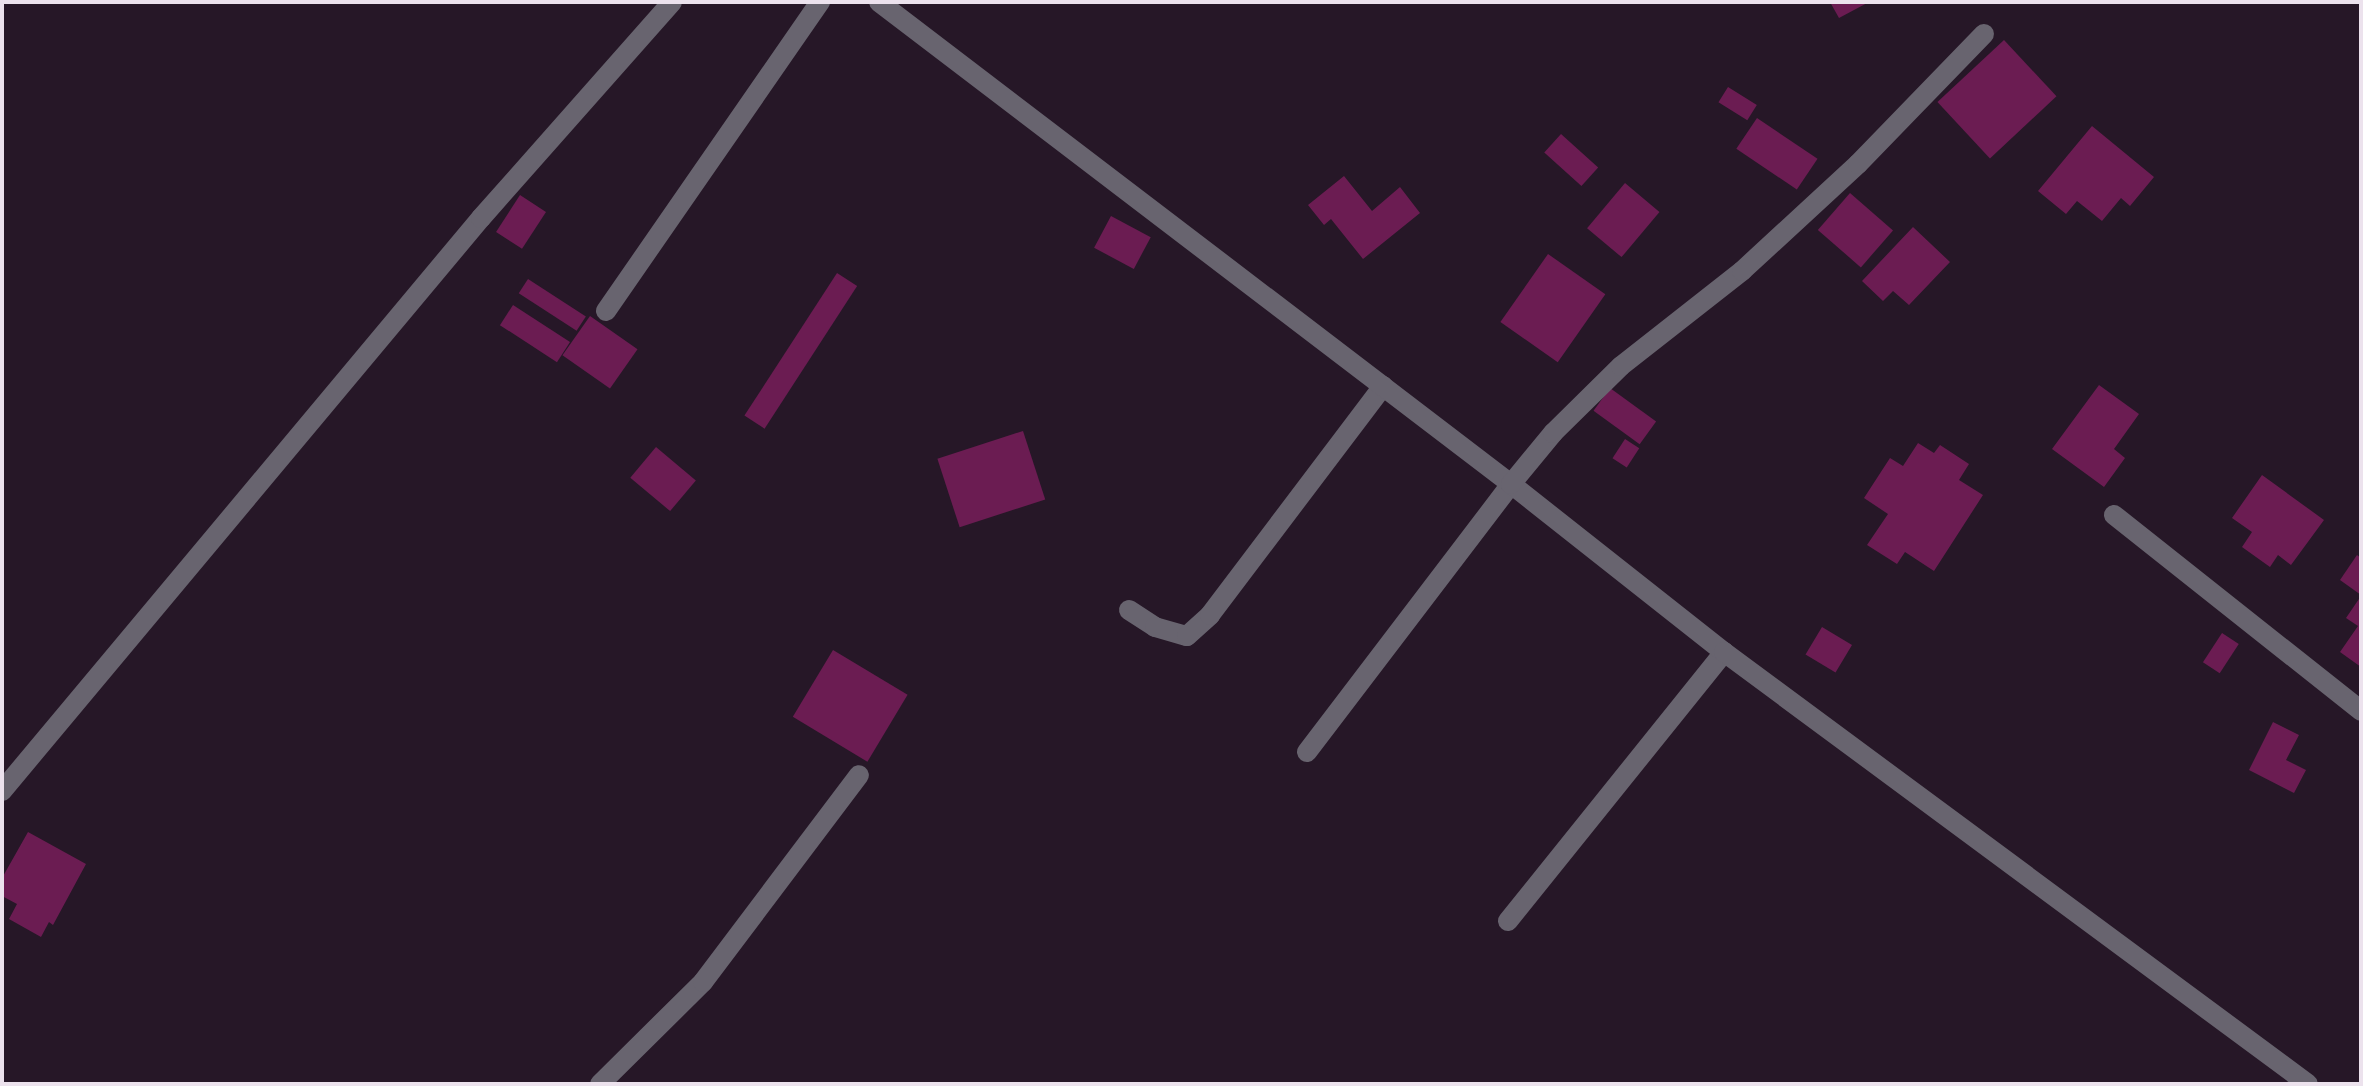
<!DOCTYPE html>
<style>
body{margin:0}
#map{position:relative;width:2363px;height:1086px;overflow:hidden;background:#261727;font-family:"Varela Round",sans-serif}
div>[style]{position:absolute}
.building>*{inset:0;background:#6b1c52;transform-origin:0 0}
.lane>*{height:20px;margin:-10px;padding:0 10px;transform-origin:10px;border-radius:10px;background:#68646f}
.street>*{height:20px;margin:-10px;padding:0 10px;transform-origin:10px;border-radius:10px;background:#68646f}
span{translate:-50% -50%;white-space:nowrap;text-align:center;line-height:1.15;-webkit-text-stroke:6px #261727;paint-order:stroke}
.frame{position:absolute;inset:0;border:4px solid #ece2ed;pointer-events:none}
</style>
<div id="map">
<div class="building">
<i style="clip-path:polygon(1830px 2px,1869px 2px,1839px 18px)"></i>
<i style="left:2004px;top:40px;width:77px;height:91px;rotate:47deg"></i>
<i style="left:1728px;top:87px;width:34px;height:18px;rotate:32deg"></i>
<i style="left:1757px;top:118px;width:73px;height:37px;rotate:34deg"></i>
<i style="clip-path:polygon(2092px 126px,2154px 177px,2130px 206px,2121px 198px,2102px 221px,2077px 201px,2066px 214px,2038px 191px)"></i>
<i style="left:1561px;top:134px;width:50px;height:25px;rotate:42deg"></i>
<i style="clip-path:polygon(1344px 176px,1372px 211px,1400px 187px,1420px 213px,1363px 259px,1331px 219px,1324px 225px,1308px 205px)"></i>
<i style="left:1625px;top:183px;width:45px;height:59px;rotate:40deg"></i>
<i style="left:1850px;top:193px;width:57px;height:49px;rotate:41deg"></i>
<i style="left:520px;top:195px;width:31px;height:44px;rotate:33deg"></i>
<i style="left:1111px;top:216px;width:45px;height:36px;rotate:28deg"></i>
<i style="clip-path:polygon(1913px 227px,1950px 262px,1909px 305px,1893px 291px,1883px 301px,1862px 281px)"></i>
<i style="left:1548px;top:254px;width:70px;height:83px;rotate:35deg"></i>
<i style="left:837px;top:273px;width:24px;height:170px;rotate:33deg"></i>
<i style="left:528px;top:279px;width:69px;height:17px;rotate:33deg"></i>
<i style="left:513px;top:305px;width:68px;height:24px;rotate:33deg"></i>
<i style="left:590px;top:316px;width:58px;height:48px;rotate:35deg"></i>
<i style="clip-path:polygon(2099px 385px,2139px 414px,2114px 449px,2125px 458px,2104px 487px,2052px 449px)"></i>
<i style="left:1610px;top:388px;width:57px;height:28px;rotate:36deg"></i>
<i style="left:1023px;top:431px;width:72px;height:90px;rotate:72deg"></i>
<i style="left:1625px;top:439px;width:17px;height:23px;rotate:33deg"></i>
<i style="clip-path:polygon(1918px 443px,1934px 453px,1940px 445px,1969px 464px,1959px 480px,1983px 495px,1934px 571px,1905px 552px,1897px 564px,1867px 545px,1888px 514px,1864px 498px,1890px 458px,1903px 466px)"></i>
<i style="left:656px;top:447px;width:52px;height:40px;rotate:40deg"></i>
<i style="clip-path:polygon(2262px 475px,2324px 520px,2291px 565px,2278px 555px,2270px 567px,2242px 547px,2252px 532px,2232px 518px)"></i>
<i style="clip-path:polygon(2357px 555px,2361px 558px,2361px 595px,2340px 580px)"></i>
<i style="clip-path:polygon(2361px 596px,2361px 667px,2340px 652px,2358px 626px,2346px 618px)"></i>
<i style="left:1822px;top:627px;width:35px;height:32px;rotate:31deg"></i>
<i style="left:2222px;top:633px;width:20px;height:35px;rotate:33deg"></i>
<i style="left:833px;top:650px;width:87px;height:78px;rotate:31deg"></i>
<i style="clip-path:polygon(2273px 722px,2299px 735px,2286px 760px,2306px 770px,2294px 793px,2249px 770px)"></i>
<i style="clip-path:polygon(28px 832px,86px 864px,53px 925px,49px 922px,41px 937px,9px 919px,17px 904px,2px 896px,2px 878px)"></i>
</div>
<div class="lane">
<i style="left:606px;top:311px;width:376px;rotate:-55.3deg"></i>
<i style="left:1129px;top:610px;width:31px;rotate:33deg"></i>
<i style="left:1155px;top:627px;width:33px;rotate:16deg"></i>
<i style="left:1187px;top:636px;width:31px;rotate:-42deg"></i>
<i style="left:1210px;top:615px;width:287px;rotate:-52.9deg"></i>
<i style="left:1307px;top:752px;width:337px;rotate:-52.7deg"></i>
<i style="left:1508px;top:921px;width:345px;rotate:-51.2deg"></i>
</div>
<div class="street">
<i style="left:879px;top:2px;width:795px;rotate:37.33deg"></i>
<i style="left:1511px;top:484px;width:271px;rotate:38.3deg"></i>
<i style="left:1724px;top:652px;width:726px;rotate:36.49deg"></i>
<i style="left:1511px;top:484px;width:66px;rotate:-50.5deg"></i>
<i style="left:1553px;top:433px;width:95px;rotate:-44.6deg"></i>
<i style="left:1621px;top:366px;width:154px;rotate:-38.1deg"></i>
<i style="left:1742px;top:271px;width:158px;rotate:-42.7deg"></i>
<i style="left:1858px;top:164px;width:181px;rotate:-45.9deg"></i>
<i style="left:2114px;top:515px;width:315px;rotate:38.4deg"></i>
<i style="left:2px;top:791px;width:747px;rotate:-50.11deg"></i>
<i style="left:481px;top:218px;width:288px;rotate:-48.5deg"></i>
<i style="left:600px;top:1084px;width:145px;rotate:-44.7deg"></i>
<i style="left:703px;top:982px;width:259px;rotate:-53deg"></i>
</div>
<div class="frame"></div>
</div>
